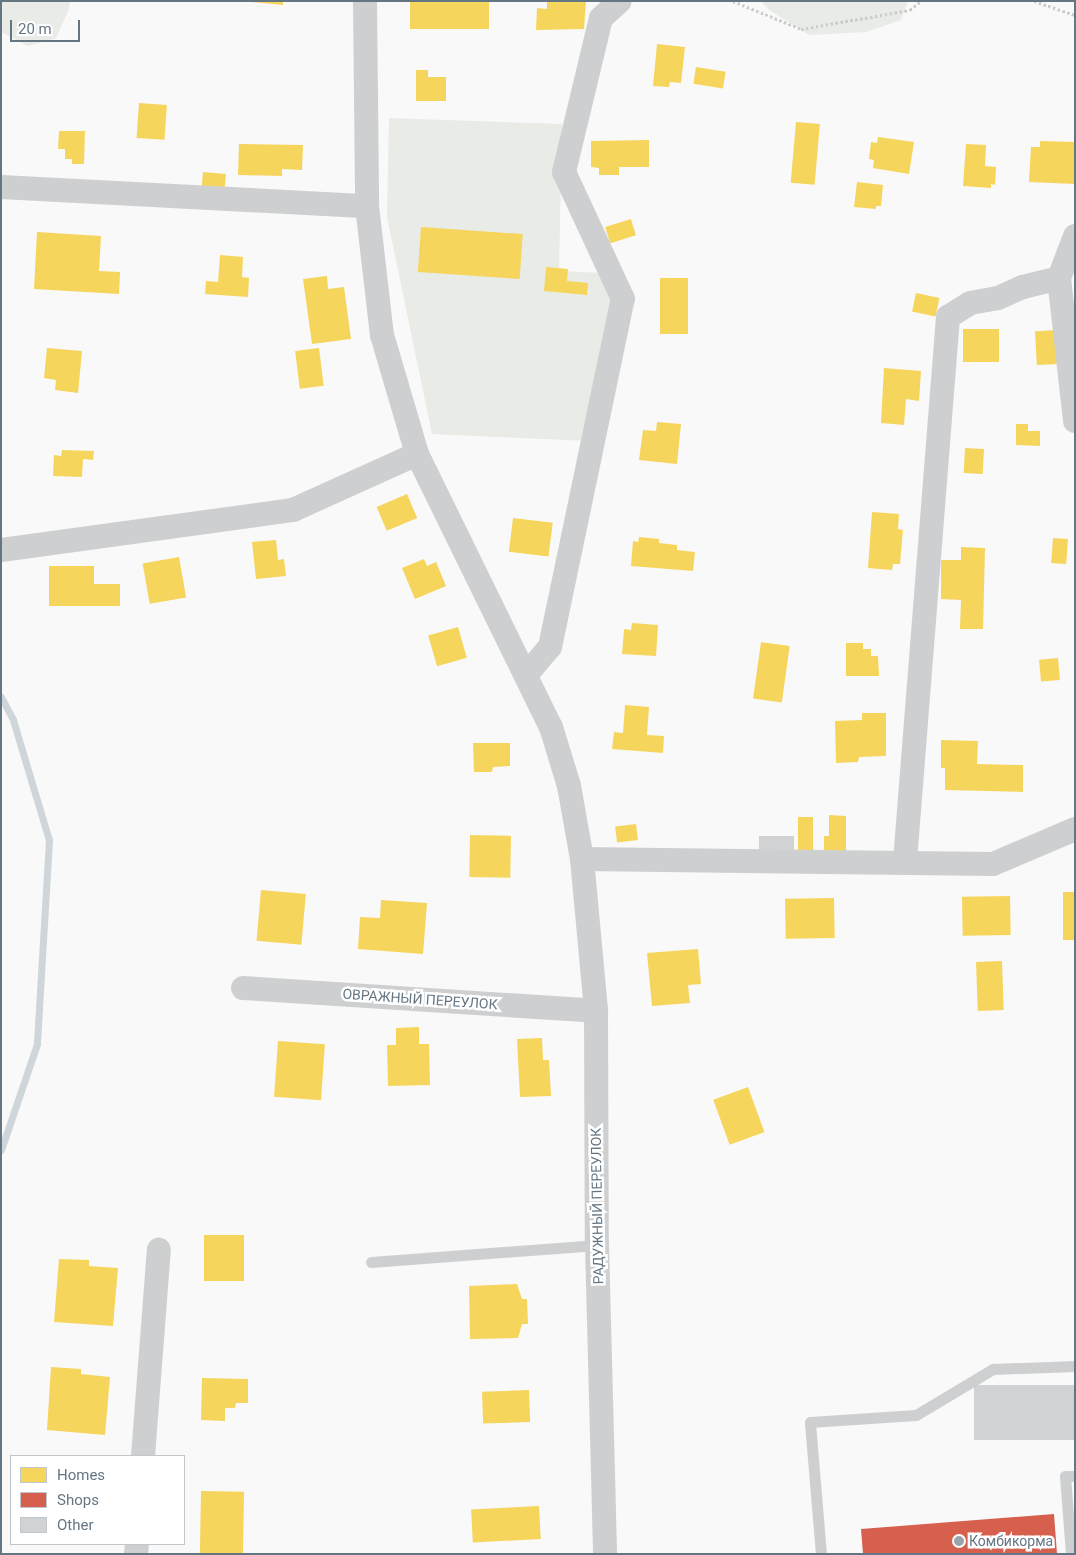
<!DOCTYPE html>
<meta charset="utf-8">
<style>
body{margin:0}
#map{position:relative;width:1076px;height:1555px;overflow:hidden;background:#f9f9f9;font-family:Roboto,sans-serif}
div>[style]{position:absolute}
.green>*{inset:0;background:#e8ebe6}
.homes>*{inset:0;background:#f6d55c;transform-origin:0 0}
.shops>*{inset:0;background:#d6604d}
.stream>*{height:7px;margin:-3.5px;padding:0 3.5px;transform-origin:3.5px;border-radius:3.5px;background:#ced6d9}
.building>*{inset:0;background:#d0d2d3;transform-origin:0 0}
.path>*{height:3px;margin-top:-1.5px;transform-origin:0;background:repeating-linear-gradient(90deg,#cbcccd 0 2.5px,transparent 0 5px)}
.service>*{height:11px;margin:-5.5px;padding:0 5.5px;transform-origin:5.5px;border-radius:5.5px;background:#cecfd0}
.minor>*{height:24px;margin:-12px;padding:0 12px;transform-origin:12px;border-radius:12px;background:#cecfd0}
.dots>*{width:14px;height:14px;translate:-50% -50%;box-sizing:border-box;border:2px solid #fff;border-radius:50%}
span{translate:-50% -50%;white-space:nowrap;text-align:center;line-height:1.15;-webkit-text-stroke:5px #fff;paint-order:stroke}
.street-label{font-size:14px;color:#657683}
.poi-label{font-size:14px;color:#657683}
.left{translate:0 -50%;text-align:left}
.frame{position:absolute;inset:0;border:2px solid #657683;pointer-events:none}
.legend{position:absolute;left:10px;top:1455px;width:175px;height:90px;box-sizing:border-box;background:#fff;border:1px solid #c1c8cd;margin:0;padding:6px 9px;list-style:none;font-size:15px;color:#657683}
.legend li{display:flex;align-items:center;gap:10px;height:25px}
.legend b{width:25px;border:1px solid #c1c8cd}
.scale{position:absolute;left:10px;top:20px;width:70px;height:22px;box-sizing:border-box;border:2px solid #657683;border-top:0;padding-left:6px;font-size:15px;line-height:18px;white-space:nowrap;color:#657683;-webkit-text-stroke:4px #fff;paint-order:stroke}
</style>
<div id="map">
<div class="green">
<i style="clip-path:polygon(1px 1px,70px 1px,69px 9px,56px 38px,28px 46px,1px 32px)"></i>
<i style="clip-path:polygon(761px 1px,908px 1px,901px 20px,866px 32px,809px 35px,769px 10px)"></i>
<i style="clip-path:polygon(389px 118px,562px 124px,559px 271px,602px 273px,620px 317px,589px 441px,432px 434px,387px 217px)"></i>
</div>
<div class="homes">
<i style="clip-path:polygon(241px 1px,283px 1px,283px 5px)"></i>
<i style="left:410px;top:1px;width:79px;height:28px"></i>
<i style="clip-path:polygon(547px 1px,586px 1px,584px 29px,536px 30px,537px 8px,547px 9px)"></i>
<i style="clip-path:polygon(657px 44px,685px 47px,681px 83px,670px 82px,669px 87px,653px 86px)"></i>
<i style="left:696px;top:67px;width:30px;height:17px;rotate:9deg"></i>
<i style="clip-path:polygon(416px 70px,428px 70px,428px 77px,446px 77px,446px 101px,416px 101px)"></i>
<i style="left:139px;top:103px;width:28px;height:35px;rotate:4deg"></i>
<i style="left:796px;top:122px;width:24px;height:61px;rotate:5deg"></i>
<i style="clip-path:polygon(59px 131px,85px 131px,84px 164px,72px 164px,72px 159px,65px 159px,65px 149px,58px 149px)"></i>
<i style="clip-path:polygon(878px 137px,914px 142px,909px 174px,873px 168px,874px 160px,869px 159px,871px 142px,877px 143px)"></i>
<i style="clip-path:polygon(649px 140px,649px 167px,619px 167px,619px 175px,599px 175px,599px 168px,591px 167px,591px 141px)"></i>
<i style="clip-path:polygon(1040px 141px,1075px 142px,1075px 184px,1029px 182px,1031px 147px,1040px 147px)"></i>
<i style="clip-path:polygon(239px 144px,303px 145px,302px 170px,282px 169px,282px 176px,238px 175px)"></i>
<i style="clip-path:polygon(966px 144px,986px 145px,985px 166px,996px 167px,995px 185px,991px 184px,991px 188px,963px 186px)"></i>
<i style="left:203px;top:172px;width:23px;height:16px;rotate:5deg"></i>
<i style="clip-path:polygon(857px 182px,883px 185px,881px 206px,876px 206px,876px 209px,854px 207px)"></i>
<i style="left:631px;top:219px;width:17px;height:27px;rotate:73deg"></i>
<i style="left:421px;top:227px;width:102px;height:45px;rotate:4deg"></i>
<i style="clip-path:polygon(37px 232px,101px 236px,99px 271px,120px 272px,119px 294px,34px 289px)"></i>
<i style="clip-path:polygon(220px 255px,243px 257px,242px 277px,249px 278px,248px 297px,205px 294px,206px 281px,218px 282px)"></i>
<i style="clip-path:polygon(546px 267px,568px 269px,567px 281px,588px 283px,587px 295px,544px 291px)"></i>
<i style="clip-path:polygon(327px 276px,328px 289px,344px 287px,351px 339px,312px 344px,303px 279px)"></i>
<i style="left:660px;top:278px;width:28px;height:56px"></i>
<i style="left:916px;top:293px;width:24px;height:19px;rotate:12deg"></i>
<i style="left:963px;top:329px;width:36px;height:33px"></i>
<i style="left:1057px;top:330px;width:34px;height:22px;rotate:87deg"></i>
<i style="clip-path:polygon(47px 348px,82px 351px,78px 393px,55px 390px,56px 380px,44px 378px)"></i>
<i style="left:319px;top:348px;width:38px;height:24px;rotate:83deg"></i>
<i style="clip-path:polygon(884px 368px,921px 371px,919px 401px,906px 399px,904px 425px,881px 423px)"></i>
<i style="clip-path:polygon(657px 422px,681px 424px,677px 464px,639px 460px,643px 430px,656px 431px)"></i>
<i style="clip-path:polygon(1016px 424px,1028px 424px,1028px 431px,1040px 431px,1040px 446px,1016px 445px)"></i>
<i style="left:965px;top:448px;width:19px;height:25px;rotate:3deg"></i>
<i style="clip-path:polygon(62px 450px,94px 451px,93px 460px,83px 459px,82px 477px,53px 476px,54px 455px,61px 456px)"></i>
<i style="left:407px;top:494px;width:26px;height:33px;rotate:67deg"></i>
<i style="clip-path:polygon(872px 512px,899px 514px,898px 529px,903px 530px,900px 564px,893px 564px,892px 570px,868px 568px)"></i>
<i style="left:513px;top:518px;width:40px;height:34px;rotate:7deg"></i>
<i style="clip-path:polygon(639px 537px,659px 539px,659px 543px,677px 545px,677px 550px,695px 552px,693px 571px,631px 566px,633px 541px,638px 542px)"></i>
<i style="left:1053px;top:538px;width:15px;height:25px;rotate:4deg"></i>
<i style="clip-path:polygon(276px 540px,278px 560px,284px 559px,286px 576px,256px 579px,252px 542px)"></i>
<i style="clip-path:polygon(961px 547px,985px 548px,983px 629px,960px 629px,961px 600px,941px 599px,941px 560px,961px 560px)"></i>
<i style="left:179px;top:557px;width:41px;height:37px;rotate:80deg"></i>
<i style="clip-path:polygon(424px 559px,427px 566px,436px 562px,446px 586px,415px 599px,402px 568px)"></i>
<i style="clip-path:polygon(49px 566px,94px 566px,94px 584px,120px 584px,120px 606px,49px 606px)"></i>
<i style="clip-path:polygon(632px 623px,658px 625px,656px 656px,622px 654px,624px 629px,631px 630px)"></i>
<i style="left:458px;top:627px;width:32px;height:31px;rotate:74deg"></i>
<i style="left:761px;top:642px;width:29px;height:57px;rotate:8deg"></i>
<i style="clip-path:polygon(846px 643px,863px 643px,863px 649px,871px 649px,871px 656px,878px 656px,879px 676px,846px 676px)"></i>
<i style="left:1058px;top:658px;width:22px;height:19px;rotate:85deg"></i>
<i style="clip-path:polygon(625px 705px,649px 707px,647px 735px,664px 736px,663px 753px,612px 749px,614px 732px,623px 733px)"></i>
<i style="clip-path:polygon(862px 713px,886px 713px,886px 756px,859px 757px,858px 762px,836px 763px,835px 721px,862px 720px)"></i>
<i style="clip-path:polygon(941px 740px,978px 741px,977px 764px,1023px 765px,1023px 792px,945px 790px,945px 768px,941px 768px)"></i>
<i style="clip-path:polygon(473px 743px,510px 743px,510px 766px,493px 767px,492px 772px,474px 772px)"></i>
<i style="clip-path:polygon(829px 815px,846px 816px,846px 855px,824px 855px,824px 836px,829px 836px)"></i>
<i style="left:798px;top:817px;width:15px;height:37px"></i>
<i style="left:636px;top:824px;width:16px;height:21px;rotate:83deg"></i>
<i style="left:470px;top:835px;width:41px;height:42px;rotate:1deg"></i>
<i style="left:261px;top:890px;width:45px;height:51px;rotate:5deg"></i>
<i style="left:1063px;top:892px;width:12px;height:48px"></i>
<i style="left:1010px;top:896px;width:39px;height:48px;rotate:89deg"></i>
<i style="left:834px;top:898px;width:40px;height:49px;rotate:89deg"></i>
<i style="clip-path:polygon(381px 900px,427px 903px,423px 954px,358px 949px,360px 917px,380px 918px)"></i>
<i style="clip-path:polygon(698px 949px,701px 984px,688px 985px,690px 1003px,652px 1006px,647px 953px)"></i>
<i style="left:1002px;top:961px;width:49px;height:26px;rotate:88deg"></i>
<i style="clip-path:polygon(419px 1027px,419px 1044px,429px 1044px,430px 1085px,388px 1086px,387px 1045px,396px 1045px,396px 1028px)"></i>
<i style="clip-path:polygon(542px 1038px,543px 1060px,549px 1060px,551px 1096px,520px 1097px,517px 1039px)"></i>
<i style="left:278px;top:1041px;width:47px;height:56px;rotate:4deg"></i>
<i style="left:748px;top:1087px;width:48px;height:37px;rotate:70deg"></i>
<i style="left:244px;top:1235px;width:46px;height:40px;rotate:90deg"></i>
<i style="clip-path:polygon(59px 1259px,89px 1260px,89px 1266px,118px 1268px,113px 1326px,54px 1322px)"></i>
<i style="clip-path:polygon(517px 1284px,522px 1299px,527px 1299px,528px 1324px,522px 1324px,518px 1338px,470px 1339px,469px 1286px)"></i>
<i style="clip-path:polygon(51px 1367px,81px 1369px,81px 1374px,110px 1377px,105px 1435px,47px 1430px)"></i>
<i style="clip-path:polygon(202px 1378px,248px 1379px,248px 1403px,236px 1403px,235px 1408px,225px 1408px,225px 1421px,201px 1420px)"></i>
<i style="left:529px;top:1390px;width:32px;height:47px;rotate:88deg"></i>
<i style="left:201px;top:1491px;width:43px;height:63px;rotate:1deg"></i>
<i style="left:539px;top:1506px;width:33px;height:68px;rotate:87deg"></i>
</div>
<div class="shops">
<i style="clip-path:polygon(1054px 1514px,1057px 1554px,863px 1554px,861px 1529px)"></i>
</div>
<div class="stream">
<i style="left:1px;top:697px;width:26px;rotate:62deg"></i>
<i style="left:13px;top:720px;width:125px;rotate:73.3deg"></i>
<i style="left:49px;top:840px;width:204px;rotate:93.4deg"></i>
<i style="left:37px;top:1044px;width:112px;rotate:108.8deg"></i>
</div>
<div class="building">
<i style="left:759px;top:836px;width:35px;height:16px"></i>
<i style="left:1075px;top:1385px;width:55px;height:101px;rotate:90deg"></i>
</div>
<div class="path">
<i style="left:733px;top:1px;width:74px;rotate:22.4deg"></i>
<i style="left:801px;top:29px;width:111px;rotate:-9.9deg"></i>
<i style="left:910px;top:10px;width:14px;rotate:-39deg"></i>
<i style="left:1034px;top:1px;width:43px;rotate:18.9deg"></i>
</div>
<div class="service">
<i style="left:371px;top:1262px;width:227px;rotate:-4.3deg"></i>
<i style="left:821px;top:1554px;width:132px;rotate:-94.8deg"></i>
<i style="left:810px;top:1422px;width:106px;rotate:-3.8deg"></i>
<i style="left:916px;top:1415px;width:90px;rotate:-30.9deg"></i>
<i style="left:993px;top:1369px;width:82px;rotate:-2.1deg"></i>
<i style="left:1071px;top:1554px;width:78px;rotate:-94.4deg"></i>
<i style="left:1065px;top:1476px;width:10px"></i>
</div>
<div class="minor">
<i style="left:365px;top:1px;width:205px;rotate:89.4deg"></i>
<i style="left:367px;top:206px;width:130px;rotate:83.4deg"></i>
<i style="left:382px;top:335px;width:124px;rotate:73.6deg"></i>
<i style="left:417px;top:454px;width:304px;rotate:63.9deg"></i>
<i style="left:551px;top:727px;width:62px;rotate:73deg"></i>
<i style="left:569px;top:786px;width:74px;rotate:79.9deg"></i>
<i style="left:582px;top:859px;width:153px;rotate:84.7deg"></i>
<i style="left:596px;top:1011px;width:234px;rotate:89.8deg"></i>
<i style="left:597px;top:1245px;width:309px;rotate:88.5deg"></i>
<i style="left:1px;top:187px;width:366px;rotate:3deg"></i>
<i style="left:1075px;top:236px;width:45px;rotate:110.9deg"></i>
<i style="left:1059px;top:278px;width:144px;rotate:83.6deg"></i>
<i style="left:1px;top:550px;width:295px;rotate:-7.8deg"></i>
<i style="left:293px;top:510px;width:136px;rotate:-24.3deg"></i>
<i style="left:527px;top:674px;width:35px;rotate:-50deg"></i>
<i style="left:550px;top:647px;width:356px;rotate:-78.2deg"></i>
<i style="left:623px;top:299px;width:140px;rotate:-114.9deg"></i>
<i style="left:564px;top:172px;width:158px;rotate:-76.5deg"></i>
<i style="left:601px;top:18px;width:25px;rotate:-42deg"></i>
<i style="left:582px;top:859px;width:411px;rotate:0.7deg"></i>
<i style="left:993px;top:864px;width:89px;rotate:-23.1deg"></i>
<i style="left:905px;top:861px;width:546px;rotate:-85.48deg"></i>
<i style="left:948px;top:317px;width:26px;rotate:-32deg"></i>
<i style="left:970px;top:303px;width:28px;rotate:-10deg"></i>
<i style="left:998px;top:298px;width:27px;rotate:-24deg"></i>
<i style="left:1023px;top:287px;width:37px;rotate:-14deg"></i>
<i style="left:243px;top:988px;width:354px;rotate:3.7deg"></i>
<i style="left:143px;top:1456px;width:207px;rotate:-85.6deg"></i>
<i style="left:136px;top:1554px;width:10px;rotate:-84deg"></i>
</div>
<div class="dots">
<i style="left:959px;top:1541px;background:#99a4ac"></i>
</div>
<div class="street-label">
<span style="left:420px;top:999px;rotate:4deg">ОВРАЖНЫЙ ПЕРЕУЛОК</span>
<span style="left:597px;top:1206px;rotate:-91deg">РАДУЖНЫЙ ПЕРЕУЛОК</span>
</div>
<div class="poi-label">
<span class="left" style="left:969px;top:1541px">Комбикорма</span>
</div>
<div class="frame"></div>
<ul class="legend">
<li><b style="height:14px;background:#f6d55c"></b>Homes</li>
<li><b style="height:14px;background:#d6604d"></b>Shops</li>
<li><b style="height:14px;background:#d0d2d3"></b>Other</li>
</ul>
<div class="scale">20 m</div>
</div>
